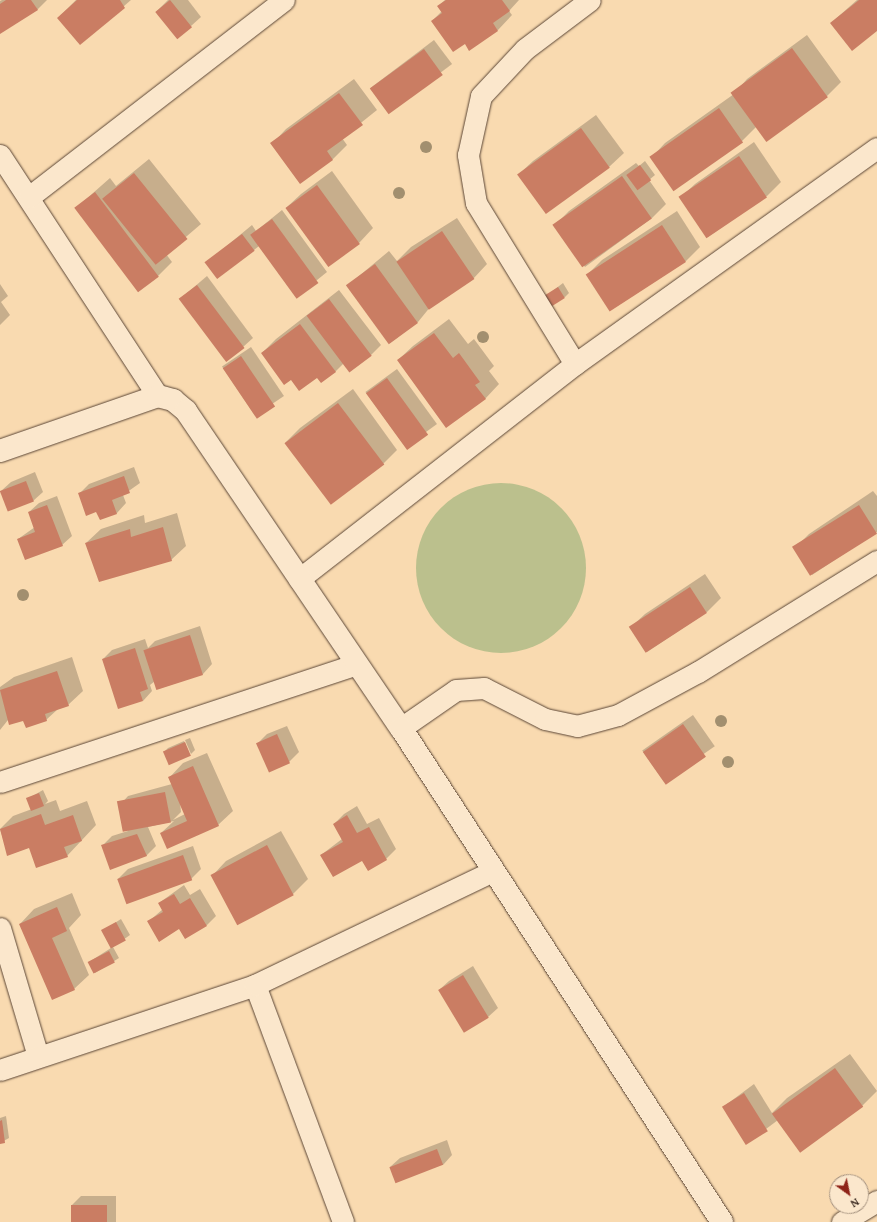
<!DOCTYPE html>
<style>
body{margin:0}
#map{position:relative;width:877px;height:1222px;overflow:hidden;background:#f9dab0;font-family:"Gentium Book Plus",serif}
div>[style]{position:absolute}
.green>*{inset:0;background:#bbc08d}
.round{border-radius:50%}
.shadow>*{inset:0;background:#0003;transform-origin:0 0}
.building>*{inset:0;background:#ca7d63;transform-origin:0 0}
.roads{filter:drop-shadow(0 0 1px #5b4636) drop-shadow(0 0 1px #5b4636)}
.minor>*{height:21px;margin:-10.5px;padding:0 10.5px;transform-origin:10.5px;border-radius:10.5px;background:#fbe7cc}
.tertiary>*{height:22px;margin:-11px;padding:0 11px;transform-origin:11px;border-radius:11px;background:#fbe7cc}
.trees>*{width:12px;height:12px;margin:-6px;border-radius:50%;background:#a28f6f}
span{translate:-50% -50%;white-space:nowrap;text-align:center;line-height:1.15;-webkit-text-stroke:3.5px #fbe7cc;paint-order:stroke}
.north{position:absolute;left:829px;top:1174px;width:40px;height:40px;box-sizing:border-box;background:#fbe7cc;border:1px solid #a69380;border-radius:50%;rotate:147deg;font-size:11px;font-weight:700;line-height:16px;text-align:center;color:#26150d}
.north::after{content:'';display:block;margin:auto;width:14px;height:18px;background:#8f2418;clip-path:polygon(50% 0,100% 100%,50% 72%,0 100%)}
</style>
<div id="map">
<div class="green">
<i class="round" style="left:416px;top:483px;width:170px;height:170px"></i>
</div>
<div class="shadow">
<i style="clip-path:polygon(2px 0,47px 0,37px 10px,0 33px,0 1px)"></i>
<i style="clip-path:polygon(76px 0,131px 0,80px 44px,58px 18px)"></i>
<i style="clip-path:polygon(168px 0,188px 0,201px 17px,191px 26px,157px 11px)"></i>
<i style="clip-path:polygon(445px 0,519px 0,509px 11px,512px 15px,498px 30px,469px 49px,465px 43px,432px 21px,442px 11px,438px 6px)"></i>
<i style="clip-path:polygon(857px 0,877px 0,877px 30px,831px 23px)"></i>
<i style="clip-path:polygon(807px 35px,841px 82px,827px 96px,757px 126px,742px 141px,651px 158px,665px 143px,734px 94px,747px 79px)"></i>
<i style="left:434px;top:40px;width:30px;height:80px;rotate:53deg"></i>
<i style="clip-path:polygon(354px 79px,377px 110px,342px 138px,347px 145px,333px 159px,300px 183px,272px 144px,286px 129px)"></i>
<i style="clip-path:polygon(596px 115px,624px 153px,609px 167px,518px 175px,533px 161px)"></i>
<i style="clip-path:polygon(754px 142px,781px 182px,767px 196px,708px 237px,680px 198px,695px 184px)"></i>
<i style="clip-path:polygon(149px 159px,201px 224px,166px 254px,172px 262px,157px 277px,76px 208px,110px 178px,116px 186px)"></i>
<i style="clip-path:polygon(645px 161px,655px 175px,649px 180px,666px 204px,652px 218px,585px 267px,555px 225px,569px 211px,636px 163px,639px 166px)"></i>
<i style="clip-path:polygon(332px 171px,373px 228px,359px 243px,286px 208px,301px 194px)"></i>
<i style="clip-path:polygon(282px 210px,327px 272px,296px 297px,259px 246px,254px 250px,206px 263px,252px 225px,256px 231px)"></i>
<i style="clip-path:polygon(677px 211px,700px 247px,686px 261px,611px 310px,587px 275px,602px 260px)"></i>
<i style="clip-path:polygon(457px 218px,487px 264px,473px 279px,431px 306px,418px 322px,390px 343px,347px 286px,389px 251px,397px 261px,411px 247px)"></i>
<i style="clip-path:polygon(207px 276px,253px 338px,243px 347px,180px 299px)"></i>
<i style="clip-path:polygon(563px 283px,569px 293px,565px 297px,542px 299px)"></i>
<i style="clip-path:polygon(0 284px,8px 296px,1px 302px,10px 315px,0 325px)"></i>
<i style="clip-path:polygon(339px 290px,381px 345px,371px 355px,343px 364px,335px 372px,291px 378px,262px 353px,276px 339px)"></i>
<i style="clip-path:polygon(449px 319px,468px 344px,474px 339px,494px 366px,489px 371px,499px 384px,485px 399px,398px 360px,413px 346px)"></i>
<i style="left:251px;top:347px;width:59px;height:35px;rotate:56deg"></i>
<i style="left:397px;top:369px;width:68px;height:39px;rotate:54deg"></i>
<i style="clip-path:polygon(353px 389px,397px 450px,383px 464px,285px 443px,300px 428px)"></i>
<i style="clip-path:polygon(134px 467px,140px 483px,123px 495px,126px 503px,117px 513px,100px 519px,97px 511px,79px 494px,89px 484px)"></i>
<i style="clip-path:polygon(35px 472px,43px 492px,33px 501px,1px 491px,11px 482px)"></i>
<i style="clip-path:polygon(873px 491px,877px 496px,877px 532px,812px 575px,794px 549px,809px 534px)"></i>
<i style="clip-path:polygon(57px 496px,72px 536px,62px 545px,18px 539px,35px 527px,29px 512px,39px 503px)"></i>
<i style="clip-path:polygon(177px 513px,186px 546px,171px 560px,86px 543px,101px 529px,144px 515px,145px 523px)"></i>
<i style="clip-path:polygon(705px 574px,721px 598px,707px 612px,647px 652px,630px 628px,645px 614px)"></i>
<i style="clip-path:polygon(200px 626px,212px 664px,203px 674px,158px 689px,155px 681px,150px 685px,152px 691px,143px 701px,103px 659px,112px 650px,145px 639px,148px 648px,155px 641px)"></i>
<i style="clip-path:polygon(72px 657px,83px 691px,68px 705px,58px 709px,46px 720px,8px 720px,0 730px,0 687px,14px 677px)"></i>
<i style="left:693px;top:715px;width:38px;height:62px;rotate:55deg"></i>
<i style="clip-path:polygon(287px 726px,299px 752px,289px 762px,257px 744px,267px 734px)"></i>
<i style="clip-path:polygon(190px 738px,195px 750px,191px 754px,185px 740px)"></i>
<i style="clip-path:polygon(184px 741px,190px 755px,164px 752px,168px 748px)"></i>
<i style="clip-path:polygon(evenodd,207px 753px,233px 811px,218px 825px,161px 833px,174px 821px,148px 827px,156px 846px,146px 856px,102px 846px,112px 836px,128px 831px,119px 806px,128px 796px,172px 784px,169px 778px,183px 763px,207px 753px,180px 802px,185px 814px,173px 820px,181px 812px,180px 802px)"></i>
<i style="clip-path:polygon(43px 790px,48px 801px,45px 804px,56px 800px,60px 811px,87px 801px,96px 825px,67px 856px,30px 847px,8px 855px,0 829px,13px 816px,32px 809px,27px 799px)"></i>
<i style="clip-path:polygon(357px 806px,367px 824px,379px 818px,396px 849px,386px 859px,321px 855px,342px 839px,334px 824px,344px 814px)"></i>
<i style="clip-path:polygon(281px 831px,308px 879px,293px 894px,238px 924px,212px 876px,226px 861px)"></i>
<i style="clip-path:polygon(193px 846px,201px 869px,191px 879px,118px 879px,128px 869px)"></i>
<i style="clip-path:polygon(184px 885px,190px 895px,200px 889px,216px 916px,207px 925px,180px 928px,148px 922px,163px 909px,159px 903px)"></i>
<i style="clip-path:polygon(72px 893px,81px 915px,69px 928px,89px 975px,74px 989px,20px 924px,34px 909px)"></i>
<i style="clip-path:polygon(121px 919px,130px 935px,113px 947px,119px 958px,95px 973px,89px 962px,111px 948px,102px 931px)"></i>
<i style="clip-path:polygon(473px 966px,498px 1008px,488px 1017px,439px 990px,449px 981px)"></i>
<i style="clip-path:polygon(850px 1054px,877px 1091px,862px 1106px,799px 1150px,778px 1120px,746px 1144px,723px 1107px,754px 1084px,772px 1113px,787px 1098px)"></i>
<i style="clip-path:polygon(6px 1116px,9px 1138px,0 1143px,0 1118px)"></i>
<i style="clip-path:polygon(447px 1140px,452px 1155px,443px 1165px,390px 1167px,400px 1158px)"></i>
<i style="clip-path:polygon(81px 1196px,116px 1196px,116px 1222px,71px 1222px,72px 1205px)"></i>
</div>
<div class="building">
<i style="clip-path:polygon(6px 0,31px 0,38px 10px,0 34px,0 4px)"></i>
<i style="clip-path:polygon(77px 0,120px 0,125px 8px,80px 45px,57px 18px)"></i>
<i style="left:170px;top:0;width:35px;height:19px;rotate:51deg"></i>
<i style="clip-path:polygon(446px 0,502px 0,510px 11px,493px 23px,498px 31px,469px 51px,465px 44px,453px 52px,431px 21px,442px 13px,437px 6px)"></i>
<i style="clip-path:polygon(859px 0,877px 0,877px 31px,852px 51px,830px 23px)"></i>
<i style="left:792px;top:48px;width:61px;height:76px;rotate:54deg"></i>
<i style="left:424px;top:49px;width:32px;height:67px;rotate:54deg"></i>
<i style="clip-path:polygon(339px 93px,363px 125px,327px 151px,333px 160px,300px 184px,270px 143px)"></i>
<i style="left:719px;top:108px;width:42px;height:85px;rotate:55deg"></i>
<i style="left:581px;top:128px;width:49px;height:79px;rotate:54deg"></i>
<i style="left:739px;top:156px;width:50px;height:73px;rotate:56deg"></i>
<i style="left:640px;top:165px;width:19px;height:17px;rotate:54deg"></i>
<i style="left:134px;top:173px;width:85px;height:41px;rotate:51deg"></i>
<i style="left:622px;top:176px;width:52px;height:85px;rotate:55deg"></i>
<i style="left:317px;top:185px;width:73px;height:39px;rotate:54deg"></i>
<i style="left:95px;top:192px;width:106px;height:26px;rotate:53deg"></i>
<i style="left:272px;top:219px;width:79px;height:27px;rotate:54deg"></i>
<i style="left:662px;top:225px;width:44px;height:91px;rotate:57deg"></i>
<i style="left:442px;top:231px;width:58px;height:55px;rotate:56deg"></i>
<i style="left:242px;top:234px;width:21px;height:47px;rotate:53deg"></i>
<i style="left:375px;top:264px;width:73px;height:36px;rotate:54deg"></i>
<i style="left:197px;top:285px;width:79px;height:23px;rotate:53deg"></i>
<i style="left:558px;top:287px;width:13px;height:21px;rotate:58deg"></i>
<i style="left:329px;top:299px;width:71px;height:28px;rotate:53deg"></i>
<i style="clip-path:polygon(300px 324px,336px 372px,321px 383px,317px 378px,299px 391px,291px 380px,284px 385px,261px 353px)"></i>
<i style="clip-path:polygon(434px 333px,453px 358px,459px 353px,480px 382px,475px 385px,486px 399px,446px 428px,397px 360px)"></i>
<i style="left:241px;top:356px;width:61px;height:22px;rotate:56deg"></i>
<i style="left:387px;top:378px;width:70px;height:26px;rotate:54deg"></i>
<i style="left:338px;top:403px;width:77px;height:67px;rotate:53deg"></i>
<i style="clip-path:polygon(124px 476px,130px 493px,112px 500px,117px 514px,100px 520px,96px 512px,86px 516px,78px 493px)"></i>
<i style="left:26px;top:481px;width:22px;height:28px;rotate:69deg"></i>
<i style="clip-path:polygon(47px 505px,63px 546px,25px 560px,17px 539px,35px 532px,28px 512px)"></i>
<i style="left:859px;top:505px;width:34px;height:79px;rotate:58deg"></i>
<i style="clip-path:polygon(163px 527px,172px 561px,99px 582px,85px 543px,130px 529px,131px 537px)"></i>
<i style="left:690px;top:587px;width:31px;height:73px;rotate:57deg"></i>
<i style="left:190px;top:635px;width:42px;height:49px;rotate:72deg"></i>
<i style="clip-path:polygon(135px 648px,148px 689px,140px 692px,143px 701px,118px 709px,102px 659px)"></i>
<i style="clip-path:polygon(57px 671px,69px 706px,45px 714px,47px 721px,26px 728px,23px 721px,9px 725px,0 690px)"></i>
<i style="left:683px;top:724px;width:40px;height:49px;rotate:55deg"></i>
<i style="left:277px;top:734px;width:32px;height:23px;rotate:66deg"></i>
<i style="left:185px;top:742px;width:15px;height:24px;rotate:67deg"></i>
<i style="clip-path:polygon(193px 766px,219px 826px,167px 849px,160px 833px,187px 821px,168px 777px)"></i>
<i style="left:165px;top:792px;width:31px;height:49px;rotate:79deg"></i>
<i style="left:39px;top:793px;width:14px;height:14px;rotate:69deg"></i>
<i style="clip-path:polygon(41px 814px,45px 825px,73px 815px,82px 841px,64px 847px,68px 857px,36px 868px,29px 848px,7px 856px,0 829px)"></i>
<i style="clip-path:polygon(347px 815px,357px 833px,369px 827px,387px 860px,368px 871px,362px 861px,333px 877px,320px 855px,343px 842px,333px 824px)"></i>
<i style="clip-path:polygon(137px 834px,147px 856px,110px 870px,101px 845px)"></i>
<i style="left:267px;top:845px;width:57px;height:64px;rotate:62deg"></i>
<i style="left:183px;top:855px;width:27px;height:70px;rotate:70deg"></i>
<i style="clip-path:polygon(174px 894px,180px 904px,190px 898px,207px 926px,185px 939px,179px 929px,159px 942px,147px 921px,163px 912px,158px 903px)"></i>
<i style="clip-path:polygon(57px 907px,67px 931px,52px 938px,75px 990px,52px 1000px,19px 924px)"></i>
<i style="left:116px;top:922px;width:21px;height:17px;rotate:62deg"></i>
<i style="left:109px;top:951px;width:13px;height:24px;rotate:63deg"></i>
<i style="left:463px;top:975px;width:50px;height:29px;rotate:59deg"></i>
<i style="left:835px;top:1068px;width:48px;height:78px;rotate:54deg"></i>
<i style="left:744px;top:1093px;width:45px;height:26px;rotate:58deg"></i>
<i style="clip-path:polygon(2px 1120px,5px 1143px,0 1144px,0 1121px)"></i>
<i style="left:437px;top:1149px;width:17px;height:51px;rotate:69deg"></i>
<i style="left:71px;top:1205px;width:36px;height:17px"></i>
</div>
<div class="roads">
<div class="minor">
<i style="left:0;top:155px;width:288px;rotate:56.8deg"></i>
<i style="left:29px;top:197px;width:322px;rotate:-37.7deg"></i>
<i style="left:575px;top:364px;width:189px;rotate:-121.6deg"></i>
<i style="left:476px;top:203px;width:49px;rotate:-99.5deg"></i>
<i style="left:468px;top:155px;width:60px;rotate:-77.6deg"></i>
<i style="left:481px;top:96px;width:64px;rotate:-46.9deg"></i>
<i style="left:525px;top:49px;width:81px;rotate:-37deg"></i>
<i style="left:299px;top:579px;width:350px;rotate:-37.9deg"></i>
<i style="left:575px;top:364px;width:371px;rotate:-35.6deg"></i>
<i style="left:401px;top:728px;width:67px;rotate:-34.6deg"></i>
<i style="left:456px;top:690px;width:28px;rotate:-4deg"></i>
<i style="left:484px;top:688px;width:68px;rotate:26.9deg"></i>
<i style="left:545px;top:719px;width:33px;rotate:12deg"></i>
<i style="left:577px;top:726px;width:42px;rotate:-15deg"></i>
<i style="left:618px;top:715px;width:91px;rotate:-28.3deg"></i>
<i style="left:698px;top:672px;width:211px;rotate:-31.8deg"></i>
<i style="left:0;top:782px;width:375px;rotate:-18.3deg"></i>
<i style="left:0;top:928px;width:134px;rotate:73.5deg"></i>
<i style="left:255px;top:985px;width:253px;rotate:69.6deg"></i>
<i style="left:0;top:1070px;width:269px;rotate:-18.4deg"></i>
<i style="left:255px;top:985px;width:264px;rotate:-25.6deg"></i>
<i style="left:842px;top:1222px;width:41px;rotate:-31deg"></i>
</div>
<div class="tertiary">
<i style="left:0;top:451px;width:167px;rotate:-19.2deg"></i>
<i style="left:158px;top:396px;width:16px;rotate:15deg"></i>
<i style="left:173px;top:400px;width:17px;rotate:40deg"></i>
<i style="left:186px;top:411px;width:383px;rotate:55.9deg"></i>
<i style="left:401px;top:728px;width:589px;rotate:56.98deg"></i>
</div>
</div>
<div class="trees">
<i style="left:426px;top:147px"></i>
<i style="left:399px;top:193px"></i>
<i style="left:483px;top:337px"></i>
<i style="left:23px;top:595px"></i>
<i style="left:721px;top:721px"></i>
<i style="left:728px;top:762px"></i>
</div>
<div class="north">N</div>
</div>
